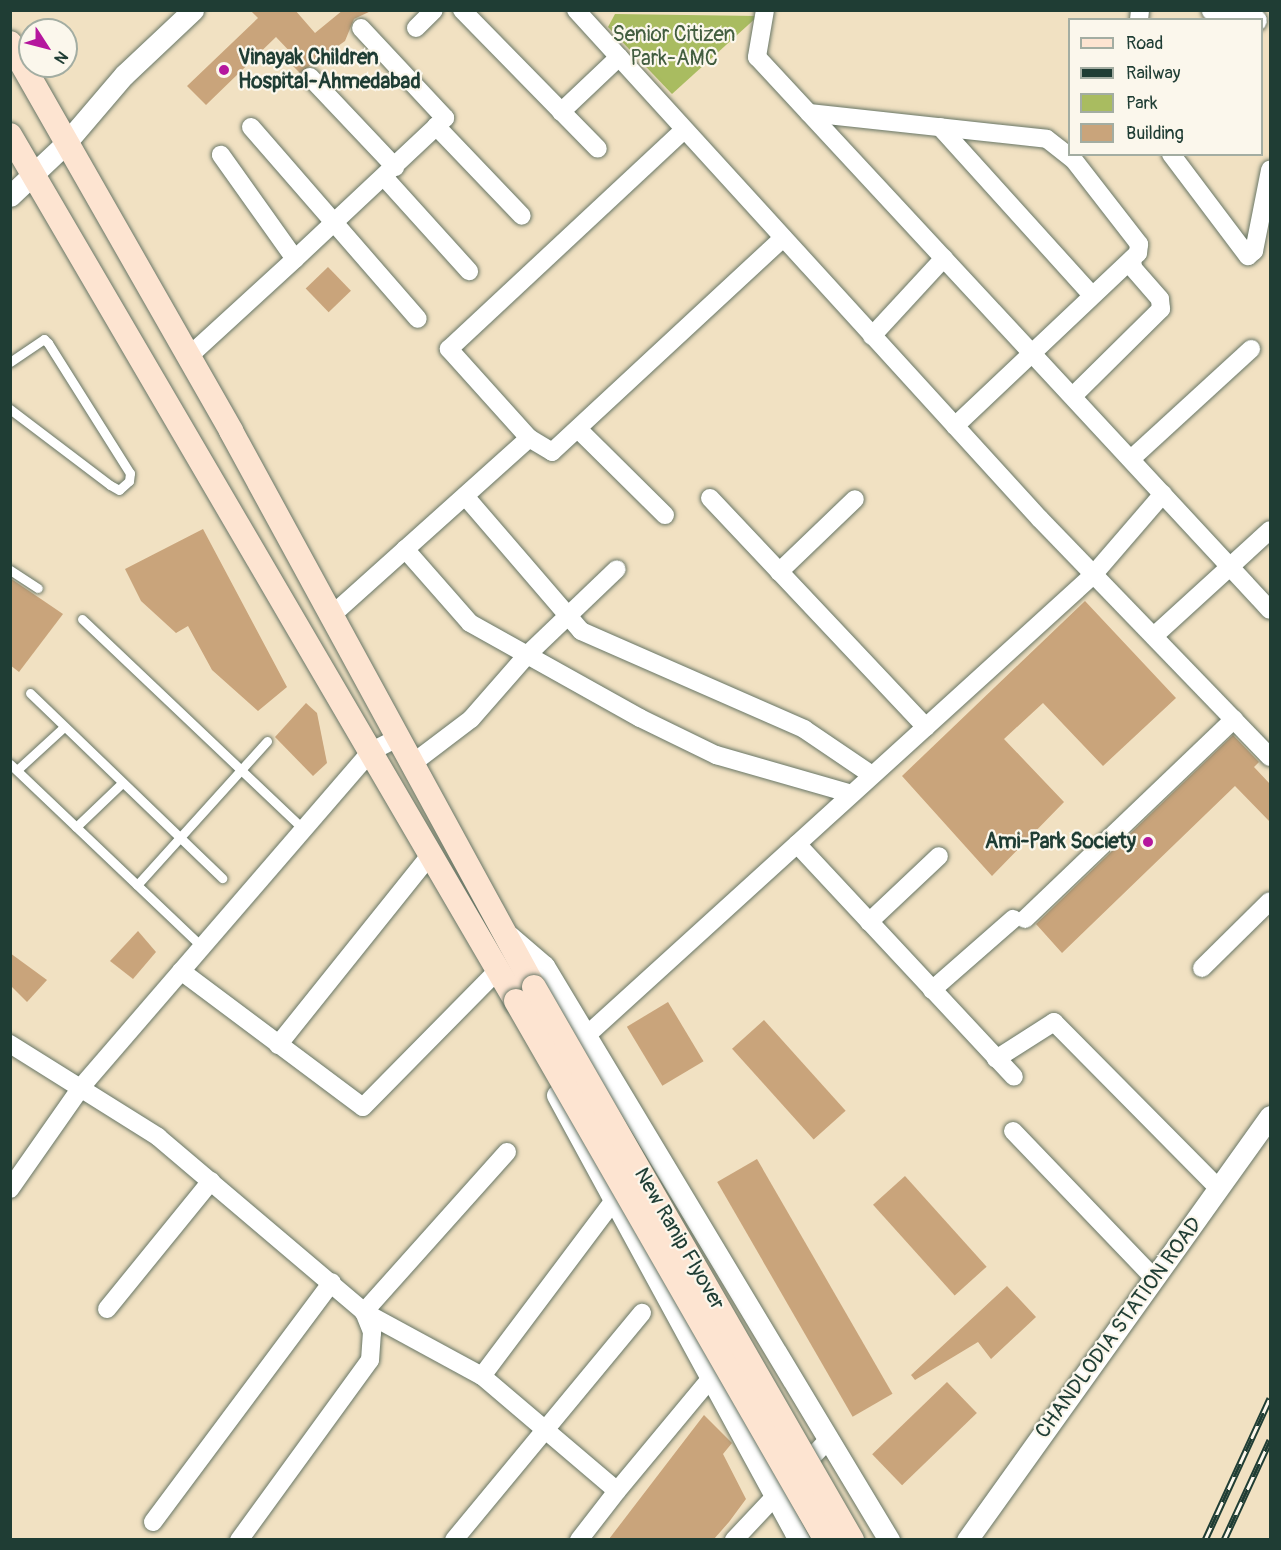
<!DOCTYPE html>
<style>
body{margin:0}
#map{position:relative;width:1281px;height:1550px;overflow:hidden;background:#f1e1c2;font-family:Pangolin,sans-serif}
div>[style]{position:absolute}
.green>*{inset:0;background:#a9bc60}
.building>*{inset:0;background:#c9a47b;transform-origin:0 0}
.roads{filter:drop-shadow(0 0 2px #687666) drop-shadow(0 0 2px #687666)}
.service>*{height:9px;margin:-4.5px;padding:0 4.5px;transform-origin:4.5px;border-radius:4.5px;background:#fff}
.minor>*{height:18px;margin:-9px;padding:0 9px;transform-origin:9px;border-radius:9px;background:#fff}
.tertiary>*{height:21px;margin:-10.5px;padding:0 10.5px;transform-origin:10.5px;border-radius:10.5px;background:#fff}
.secondary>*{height:24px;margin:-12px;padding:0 12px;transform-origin:12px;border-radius:12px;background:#fde4d1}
.rail>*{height:7px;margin-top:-3.5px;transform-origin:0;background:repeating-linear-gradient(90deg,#fbf7ec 0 14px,#1f3d34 0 28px);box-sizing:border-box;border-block:2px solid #1f3d34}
.bridges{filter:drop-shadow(0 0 2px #687666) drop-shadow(0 0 2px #687666)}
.secondary-bridge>*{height:24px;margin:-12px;padding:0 12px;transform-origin:12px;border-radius:12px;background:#fde4d1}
.dots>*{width:16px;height:16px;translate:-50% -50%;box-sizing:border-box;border:3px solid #fbf7ec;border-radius:50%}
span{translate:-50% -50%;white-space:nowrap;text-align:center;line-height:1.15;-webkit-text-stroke:4.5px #fbf7ec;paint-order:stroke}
.park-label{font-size:21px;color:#425d3f}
.poi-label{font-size:21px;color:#1f3d34;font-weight:700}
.left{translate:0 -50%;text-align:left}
.right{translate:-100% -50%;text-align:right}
.street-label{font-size:21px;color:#1f3d34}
.frame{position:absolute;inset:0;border:12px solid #1f3d34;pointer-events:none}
.legend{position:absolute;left:1068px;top:18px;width:195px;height:138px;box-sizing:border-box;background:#fbf7ec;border:2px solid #a3ada2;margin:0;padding:8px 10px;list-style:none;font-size:18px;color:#1f3d34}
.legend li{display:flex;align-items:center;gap:12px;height:30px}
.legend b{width:30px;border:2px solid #a3ada2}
.north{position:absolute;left:18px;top:18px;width:60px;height:60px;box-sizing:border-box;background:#fbf7ec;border:2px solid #a3ada2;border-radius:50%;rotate:126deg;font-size:16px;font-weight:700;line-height:24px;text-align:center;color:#1f3d34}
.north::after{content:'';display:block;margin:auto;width:21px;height:27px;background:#b5179e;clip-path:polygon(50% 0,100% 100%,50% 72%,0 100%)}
</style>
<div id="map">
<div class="green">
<i style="clip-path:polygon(615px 14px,758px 16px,672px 94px,608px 27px)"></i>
</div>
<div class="building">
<i style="clip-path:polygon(250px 10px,295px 10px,315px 33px,343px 10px,373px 10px,354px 19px,345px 41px,300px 73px,290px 63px,295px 57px,276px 37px,206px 105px,187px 86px,258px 18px)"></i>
<i style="left:328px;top:267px;width:33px;height:31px;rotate:46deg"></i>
<i style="clip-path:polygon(203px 529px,287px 687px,258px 711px,212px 670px,188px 626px,176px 633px,141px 601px,125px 569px)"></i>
<i style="clip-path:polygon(10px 578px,63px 614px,19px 672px,10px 665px)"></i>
<i style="clip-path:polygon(1085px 601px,1176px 698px,1103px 766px,1043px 703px,1004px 739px,1064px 802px,992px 876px,902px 776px)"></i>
<i style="clip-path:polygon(306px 703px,317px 713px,327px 763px,313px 776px,275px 737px)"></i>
<i style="clip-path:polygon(1233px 735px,1259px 762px,1254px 767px,1270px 784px,1270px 822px,1235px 786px,1062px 953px,1036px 924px)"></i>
<i style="clip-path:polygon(138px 931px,156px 952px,133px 979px,110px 961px)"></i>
<i style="clip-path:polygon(10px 953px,47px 980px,27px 1002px,10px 985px)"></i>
<i style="left:668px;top:1002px;width:69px;height:48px;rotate:59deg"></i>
<i style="left:764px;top:1020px;width:122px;height:43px;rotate:48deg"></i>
<i style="left:757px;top:1159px;width:271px;height:46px;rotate:60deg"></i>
<i style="left:905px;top:1176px;width:122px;height:43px;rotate:48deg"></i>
<i style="clip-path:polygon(1007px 1286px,1036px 1317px,991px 1359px,978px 1342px,915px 1380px,911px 1375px)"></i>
<i style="left:947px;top:1382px;width:43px;height:104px;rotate:46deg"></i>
<i style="clip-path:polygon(704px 1415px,732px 1443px,723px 1454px,746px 1499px,729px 1522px,714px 1539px,609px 1539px)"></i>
</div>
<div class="roads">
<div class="service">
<i style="left:10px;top:362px;width:41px;rotate:-34.1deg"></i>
<i style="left:44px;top:339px;width:6px;rotate:45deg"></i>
<i style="left:48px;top:343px;width:154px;rotate:57.8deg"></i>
<i style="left:130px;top:473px;width:8px;rotate:97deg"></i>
<i style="left:129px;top:481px;width:13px;rotate:138deg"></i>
<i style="left:119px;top:490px;width:10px;rotate:-151deg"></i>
<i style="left:110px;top:485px;width:126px;rotate:-142.8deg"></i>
<i style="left:10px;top:570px;width:33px;rotate:33deg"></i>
<i style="left:82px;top:619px;width:305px;rotate:43.5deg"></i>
<i style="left:30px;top:693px;width:267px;rotate:43.9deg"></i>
<i style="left:10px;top:764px;width:265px;rotate:43.6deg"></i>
<i style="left:17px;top:770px;width:64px;rotate:-42.5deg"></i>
<i style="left:76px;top:827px;width:64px;rotate:-43.7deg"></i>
<i style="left:137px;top:885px;width:194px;rotate:-47.9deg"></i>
</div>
<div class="minor">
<i style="left:462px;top:10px;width:194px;rotate:45.6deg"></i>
<i style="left:576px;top:10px;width:689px;rotate:47.65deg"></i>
<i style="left:1040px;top:519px;width:331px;rotate:46deg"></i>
<i style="left:765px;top:10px;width:48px;rotate:99.7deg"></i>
<i style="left:757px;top:57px;width:754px;rotate:47.15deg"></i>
<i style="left:1139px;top:20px;width:10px;rotate:-84deg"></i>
<i style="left:416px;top:28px;width:25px;rotate:-45deg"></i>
<i style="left:310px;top:77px;width:124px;rotate:46.6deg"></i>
<i style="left:561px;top:112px;width:80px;rotate:-43.5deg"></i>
<i style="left:809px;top:113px;width:239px;rotate:6.2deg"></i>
<i style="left:1047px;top:139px;width:33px;rotate:38deg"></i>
<i style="left:1073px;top:159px;width:108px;rotate:52.2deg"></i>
<i style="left:1139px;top:244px;width:9px;rotate:96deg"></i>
<i style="left:1138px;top:253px;width:252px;rotate:136.6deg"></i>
<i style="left:436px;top:126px;width:124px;rotate:46.3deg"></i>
<i style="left:251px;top:127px;width:254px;rotate:49deg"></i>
<i style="left:940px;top:127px;width:225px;rotate:47.9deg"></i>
<i style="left:1171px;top:154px;width:128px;rotate:53deg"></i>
<i style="left:1248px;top:256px;width:8px;rotate:-40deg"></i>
<i style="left:1254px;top:251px;width:83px;rotate:-78.8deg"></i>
<i style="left:384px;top:177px;width:127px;rotate:47.9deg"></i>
<i style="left:295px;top:259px;width:206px;rotate:-43.2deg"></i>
<i style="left:445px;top:118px;width:123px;rotate:-133deg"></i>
<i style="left:872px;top:336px;width:106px;rotate:-47.3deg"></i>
<i style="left:188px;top:357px;width:145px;rotate:-42.5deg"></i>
<i style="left:295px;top:259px;width:128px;rotate:-125.4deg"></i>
<i style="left:1073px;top:396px;width:124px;rotate:-44.7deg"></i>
<i style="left:1161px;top:309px;width:10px;rotate:-96deg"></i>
<i style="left:1160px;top:299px;width:41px;rotate:-131.1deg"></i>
<i style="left:1133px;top:268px;width:9px;rotate:-96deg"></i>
<i style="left:579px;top:430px;width:121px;rotate:44.7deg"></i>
<i style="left:529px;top:438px;width:27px;rotate:31deg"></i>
<i style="left:552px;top:452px;width:315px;rotate:-42.8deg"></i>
<i style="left:1131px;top:459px;width:163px;rotate:-42.5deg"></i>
<i style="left:465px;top:496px;width:178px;rotate:49.3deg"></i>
<i style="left:581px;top:631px;width:244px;rotate:23.7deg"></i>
<i style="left:804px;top:729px;width:82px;rotate:34.1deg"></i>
<i style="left:710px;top:498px;width:315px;rotate:46.7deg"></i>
<i style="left:405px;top:549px;width:98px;rotate:48.7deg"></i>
<i style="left:470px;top:623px;width:195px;rotate:29.2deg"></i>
<i style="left:640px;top:718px;width:85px;rotate:26deg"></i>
<i style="left:716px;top:755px;width:141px;rotate:16deg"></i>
<i style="left:779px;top:572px;width:105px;rotate:-43.8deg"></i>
<i style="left:332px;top:615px;width:265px;rotate:-41.9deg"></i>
<i style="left:529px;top:438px;width:120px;rotate:-132deg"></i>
<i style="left:449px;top:349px;width:321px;rotate:-43deg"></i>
<i style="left:1154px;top:636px;width:157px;rotate:-42.4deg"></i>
<i style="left:413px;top:763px;width:73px;rotate:-37.2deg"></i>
<i style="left:471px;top:719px;width:85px;rotate:-48.8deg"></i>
<i style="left:527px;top:655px;width:124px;rotate:-43.7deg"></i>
<i style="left:797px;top:844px;width:318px;rotate:47deg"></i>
<i style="left:1025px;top:919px;width:289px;rotate:-43.7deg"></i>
<i style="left:869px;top:922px;width:96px;rotate:-43.3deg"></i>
<i style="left:1202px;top:968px;width:95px;rotate:-44.6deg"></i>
<i style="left:181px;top:971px;width:227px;rotate:36.8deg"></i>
<i style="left:363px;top:1107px;width:192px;rotate:-45.4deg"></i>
<i style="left:932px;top:990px;width:108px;rotate:-41.2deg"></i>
<i style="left:587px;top:1035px;width:684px;rotate:-42.27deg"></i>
<i style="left:1093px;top:575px;width:107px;rotate:-49.2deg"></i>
<i style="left:10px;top:1044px;width:175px;rotate:32.1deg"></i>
<i style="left:158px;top:1137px;width:270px;rotate:40.3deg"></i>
<i style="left:364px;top:1312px;width:22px;rotate:68deg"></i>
<i style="left:372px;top:1332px;width:28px;rotate:94deg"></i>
<i style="left:370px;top:1360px;width:223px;rotate:126deg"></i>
<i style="left:278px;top:1045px;width:243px;rotate:-51.3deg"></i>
<i style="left:996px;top:1059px;width:69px;rotate:-32.5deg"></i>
<i style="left:1054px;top:1022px;width:235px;rotate:45.3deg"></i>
<i style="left:1013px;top:1131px;width:204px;rotate:46.2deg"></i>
<i style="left:507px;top:1152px;width:215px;rotate:131.8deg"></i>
<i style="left:364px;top:1312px;width:134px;rotate:28.5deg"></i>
<i style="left:482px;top:1376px;width:177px;rotate:40.4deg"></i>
<i style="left:617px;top:1491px;width:62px;rotate:127.8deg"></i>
<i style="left:10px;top:1189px;width:126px;rotate:-55deg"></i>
<i style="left:82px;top:1086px;width:441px;rotate:-49.2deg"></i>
<i style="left:370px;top:752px;width:33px;rotate:-27deg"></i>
<i style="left:107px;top:1309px;width:165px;rotate:-50.9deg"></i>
<i style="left:482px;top:1376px;width:220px;rotate:-53.1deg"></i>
<i style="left:617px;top:1491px;width:146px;rotate:-50.3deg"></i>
<i style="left:153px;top:1522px;width:299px;rotate:-53.3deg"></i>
<i style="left:454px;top:1540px;width:295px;rotate:-50.4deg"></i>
<i style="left:734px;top:1540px;width:139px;rotate:-46.8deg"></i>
</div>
<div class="tertiary">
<i style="left:1212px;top:10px;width:45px;rotate:12.8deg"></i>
<i style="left:10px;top:196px;width:76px;rotate:-43.4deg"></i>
<i style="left:65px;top:144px;width:91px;rotate:-49.5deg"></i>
<i style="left:124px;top:75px;width:95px;rotate:-43.3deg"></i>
<i style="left:509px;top:936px;width:46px;rotate:40.6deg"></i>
<i style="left:544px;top:966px;width:670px;rotate:58.99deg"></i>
<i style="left:557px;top:1095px;width:507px;rotate:61.46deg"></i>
<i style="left:967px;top:1540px;width:521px;rotate:-54.45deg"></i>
</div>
<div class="secondary">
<i style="left:10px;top:43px;width:447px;rotate:60.3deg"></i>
<i style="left:231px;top:431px;width:633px;rotate:61.41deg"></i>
<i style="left:10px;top:135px;width:1003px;rotate:59.7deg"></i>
</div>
</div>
<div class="rail">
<i style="left:1205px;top:1540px;width:156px;rotate:-65.4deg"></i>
<i style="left:1224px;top:1540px;width:110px;rotate:-65.3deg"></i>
</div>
<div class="bridges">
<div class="secondary-bridge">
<i style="left:534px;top:987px;width:638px;rotate:60.1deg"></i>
<i style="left:516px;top:1001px;width:622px;rotate:60.1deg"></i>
</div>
</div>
<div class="dots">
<i style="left:224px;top:70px;background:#b5179e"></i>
<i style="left:1148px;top:842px;background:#b5179e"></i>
</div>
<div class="park-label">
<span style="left:674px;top:47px">Senior Citizen<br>Park-AMC</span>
</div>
<div class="poi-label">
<span class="left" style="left:238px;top:70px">Vinayak Children<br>Hospital-Ahmedabad</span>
<span class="right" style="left:1136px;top:842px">Ami-Park Society</span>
</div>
<div class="street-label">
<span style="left:679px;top:1239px;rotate:60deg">New Ranip Flyover</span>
<span style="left:1119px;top:1328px;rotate:-54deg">CHANDLODIA STATION ROAD</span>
</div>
<div class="frame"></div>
<ul class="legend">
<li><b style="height:8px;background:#fde4d1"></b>Road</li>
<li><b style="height:8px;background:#1f3d34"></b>Railway</li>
<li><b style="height:16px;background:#a9bc60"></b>Park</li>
<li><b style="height:16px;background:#c9a47b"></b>Building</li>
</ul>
<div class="north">N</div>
</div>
